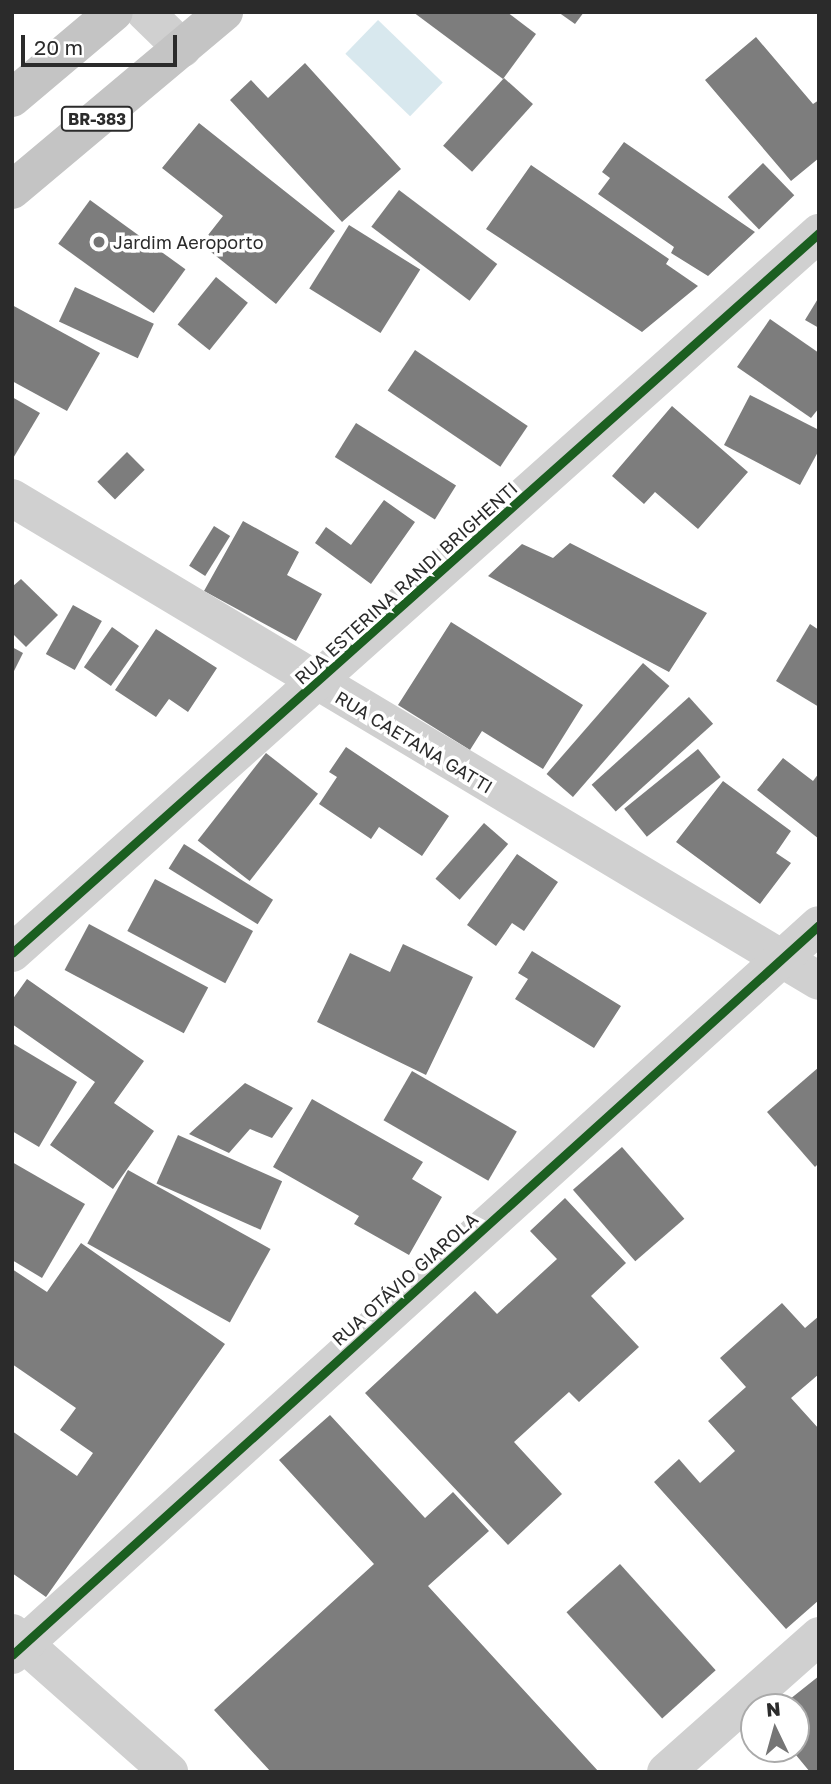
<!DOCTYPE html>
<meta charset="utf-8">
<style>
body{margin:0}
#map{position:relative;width:831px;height:1784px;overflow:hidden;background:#fff;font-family:"Golos Text",sans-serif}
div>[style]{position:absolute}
.water>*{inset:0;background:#d8e8ee;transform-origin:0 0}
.building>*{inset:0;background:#7d7d7d;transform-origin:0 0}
.street>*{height:38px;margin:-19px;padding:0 19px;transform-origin:19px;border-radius:19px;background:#d0d0d0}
.primary>*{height:38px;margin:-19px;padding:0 19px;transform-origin:19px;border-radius:19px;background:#c4c4c4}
.cycleway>*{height:9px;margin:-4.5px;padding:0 4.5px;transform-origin:4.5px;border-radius:4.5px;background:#1b5e20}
.dots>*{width:19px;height:19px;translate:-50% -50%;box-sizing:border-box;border:4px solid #fff;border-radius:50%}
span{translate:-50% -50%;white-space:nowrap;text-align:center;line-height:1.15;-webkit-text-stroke:7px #fff;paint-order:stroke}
.shield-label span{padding:2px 5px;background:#fff;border:2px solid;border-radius:5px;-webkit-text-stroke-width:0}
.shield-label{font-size:16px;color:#2b2b2b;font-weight:700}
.poi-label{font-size:18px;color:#2b2b2b}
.left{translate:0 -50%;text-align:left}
.street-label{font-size:18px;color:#2b2b2b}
.frame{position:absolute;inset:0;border:14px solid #2b2b2b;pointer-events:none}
.north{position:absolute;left:740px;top:1693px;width:70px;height:70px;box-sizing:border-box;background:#fff;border:2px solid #aaa;border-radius:50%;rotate:355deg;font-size:19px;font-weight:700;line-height:28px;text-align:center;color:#2b2b2b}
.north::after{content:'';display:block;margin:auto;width:24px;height:32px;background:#757575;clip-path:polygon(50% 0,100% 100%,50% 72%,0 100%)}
.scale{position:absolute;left:21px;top:35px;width:156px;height:32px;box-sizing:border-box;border:4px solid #2b2b2b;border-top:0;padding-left:9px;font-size:21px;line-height:24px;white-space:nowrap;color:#2b2b2b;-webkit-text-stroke:5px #fff;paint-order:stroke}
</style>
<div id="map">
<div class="water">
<i style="left:378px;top:20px;width:90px;height:47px;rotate:44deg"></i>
</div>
<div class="building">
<i style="clip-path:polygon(413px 12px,507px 12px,536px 34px,503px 79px)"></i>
<i style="clip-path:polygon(558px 12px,584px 12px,575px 24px)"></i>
<i style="clip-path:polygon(756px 37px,813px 104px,819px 100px,819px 158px,791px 181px,705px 80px)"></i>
<i style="clip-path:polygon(305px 63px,401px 169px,342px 222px,230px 100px,251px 80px,268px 98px)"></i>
<i style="left:504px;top:78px;width:39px;height:91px;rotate:42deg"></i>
<i style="clip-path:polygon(199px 123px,335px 231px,276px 304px,201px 244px,223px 216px,162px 168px)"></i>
<i style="clip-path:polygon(624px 142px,720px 208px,755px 232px,708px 276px,671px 253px,674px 247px,598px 194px,610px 178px,602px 172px)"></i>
<i style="left:763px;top:163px;width:45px;height:49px;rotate:46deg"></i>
<i style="clip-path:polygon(531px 165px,669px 259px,666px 264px,698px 286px,642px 332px,486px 229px)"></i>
<i style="left:399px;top:190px;width:123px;height:46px;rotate:37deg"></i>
<i style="left:90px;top:200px;width:118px;height:54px;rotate:36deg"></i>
<i style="left:349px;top:225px;width:84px;height:75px;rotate:32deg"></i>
<i style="left:216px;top:277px;width:41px;height:61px;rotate:39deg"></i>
<i style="left:75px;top:287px;width:87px;height:38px;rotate:25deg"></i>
<i style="clip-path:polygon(819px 297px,819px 328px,805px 320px)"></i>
<i style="clip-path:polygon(12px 305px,100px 353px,67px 411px,12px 381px)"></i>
<i style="clip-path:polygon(770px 319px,819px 353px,819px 408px,811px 418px,737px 367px)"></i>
<i style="left:415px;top:350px;width:136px;height:49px;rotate:34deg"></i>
<i style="clip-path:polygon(750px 395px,819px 430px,819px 450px,800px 485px,724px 445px)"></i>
<i style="clip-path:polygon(12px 397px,40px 413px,12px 460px)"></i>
<i style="clip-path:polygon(672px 406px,748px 472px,698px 529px,655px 492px,644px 504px,612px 476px)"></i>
<i style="left:356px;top:423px;width:118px;height:40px;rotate:32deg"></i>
<i style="left:127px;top:452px;width:25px;height:42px;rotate:45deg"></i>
<i style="clip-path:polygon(384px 500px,415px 522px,371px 584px,315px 543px,326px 527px,351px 545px)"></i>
<i style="clip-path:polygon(243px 521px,299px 552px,287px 575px,322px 594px,296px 641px,204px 591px)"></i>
<i style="left:214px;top:526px;width:19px;height:47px;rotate:32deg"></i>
<i style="clip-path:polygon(570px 543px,707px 613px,669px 672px,488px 576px,522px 544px,553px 558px)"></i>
<i style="clip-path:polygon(21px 579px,58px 615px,26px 647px,12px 633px,12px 587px)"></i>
<i style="left:73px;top:605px;width:33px;height:56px;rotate:29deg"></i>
<i style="clip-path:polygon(451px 622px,583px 705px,543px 769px,482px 731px,470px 750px,398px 705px)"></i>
<i style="clip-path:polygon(810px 624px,819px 630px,819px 707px,776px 681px)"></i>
<i style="left:112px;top:627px;width:33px;height:49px;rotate:35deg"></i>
<i style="clip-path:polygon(156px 629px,217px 668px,188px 712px,169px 699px,156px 717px,115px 690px)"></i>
<i style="clip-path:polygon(12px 647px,23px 653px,12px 675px)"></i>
<i style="left:643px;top:663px;width:35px;height:147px;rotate:41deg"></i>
<i style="left:689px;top:697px;width:36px;height:131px;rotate:48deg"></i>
<i style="clip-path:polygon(346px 747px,449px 816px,422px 856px,379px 827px,371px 839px,319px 804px,337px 777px,329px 772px)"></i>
<i style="left:698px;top:749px;width:36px;height:95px;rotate:51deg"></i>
<i style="left:266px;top:753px;width:66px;height:111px;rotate:38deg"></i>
<i style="clip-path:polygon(783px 758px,813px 781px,819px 773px,819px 839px,757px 790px)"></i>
<i style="clip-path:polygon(723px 781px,791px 831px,776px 853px,791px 863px,760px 904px,676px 842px)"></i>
<i style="left:484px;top:823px;width:32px;height:74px;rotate:41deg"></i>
<i style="left:184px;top:844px;width:105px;height:29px;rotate:32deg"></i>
<i style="clip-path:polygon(517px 854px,558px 882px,524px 931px,512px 923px,496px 946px,467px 925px)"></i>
<i style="left:155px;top:879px;width:111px;height:59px;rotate:28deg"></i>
<i style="left:89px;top:924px;width:135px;height:52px;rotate:28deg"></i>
<i style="clip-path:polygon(403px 944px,473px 977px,426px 1075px,317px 1022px,350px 953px,390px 972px)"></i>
<i style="clip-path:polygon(532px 951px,621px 1006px,594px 1048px,515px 999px,528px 979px,518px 973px)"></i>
<i style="clip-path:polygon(27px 979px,144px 1061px,114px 1103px,154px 1131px,113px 1189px,50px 1145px,95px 1082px,12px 1024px,12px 1000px)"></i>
<i style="clip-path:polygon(12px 1043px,77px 1082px,39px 1147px,12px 1131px)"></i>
<i style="clip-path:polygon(819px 1067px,819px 1163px,815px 1167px,767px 1112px)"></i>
<i style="left:412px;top:1071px;width:121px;height:57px;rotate:30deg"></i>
<i style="clip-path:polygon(245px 1083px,293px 1108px,272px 1138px,250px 1129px,229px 1153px,189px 1134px)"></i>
<i style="clip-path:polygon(312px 1099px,423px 1162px,412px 1179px,442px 1197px,409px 1255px,354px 1224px,359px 1216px,273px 1167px)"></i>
<i style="left:178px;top:1135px;width:114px;height:53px;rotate:24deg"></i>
<i style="left:622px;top:1147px;width:95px;height:65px;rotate:49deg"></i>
<i style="clip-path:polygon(12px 1162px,85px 1204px,42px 1278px,12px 1260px)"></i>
<i style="left:128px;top:1170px;width:163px;height:84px;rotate:29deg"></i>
<i style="clip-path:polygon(565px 1198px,626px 1263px,591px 1296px,639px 1347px,579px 1402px,569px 1392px,514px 1442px,562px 1494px,508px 1545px,365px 1393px,475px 1291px,497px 1314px,557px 1259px,530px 1231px)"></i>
<i style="clip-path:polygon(81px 1243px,225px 1344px,46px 1597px,12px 1573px,12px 1431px,77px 1476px,93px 1453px,60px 1430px,76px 1408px,12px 1364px,12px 1269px,47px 1292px)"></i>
<i style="clip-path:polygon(782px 1303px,805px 1328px,819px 1316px,819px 1374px,791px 1398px,819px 1429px,819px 1600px,786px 1629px,654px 1482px,679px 1459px,700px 1483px,735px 1451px,708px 1421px,746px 1387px,720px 1358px)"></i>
<i style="clip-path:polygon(330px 1415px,425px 1518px,453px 1492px,489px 1531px,428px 1586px,599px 1772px,271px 1772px,214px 1710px,374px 1564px,279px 1460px)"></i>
<i style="left:620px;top:1564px;width:143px;height:72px;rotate:48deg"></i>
<i style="clip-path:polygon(819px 1676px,819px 1772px,810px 1772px,791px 1749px,796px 1707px,780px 1707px)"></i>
</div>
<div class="street">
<i style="left:145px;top:12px;width:52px;rotate:44.2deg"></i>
<i style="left:12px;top:498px;width:940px;rotate:30.9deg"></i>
<i style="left:12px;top:953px;width:1082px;rotate:-41.74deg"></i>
<i style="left:12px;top:1633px;width:210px;rotate:41.5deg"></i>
<i style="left:12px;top:1655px;width:1088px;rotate:-42.13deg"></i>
<i style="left:666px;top:1772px;width:205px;rotate:-41.6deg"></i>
</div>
<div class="primary">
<i style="left:12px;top:98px;width:133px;rotate:-40.1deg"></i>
<i style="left:12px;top:190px;width:277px;rotate:-40deg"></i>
</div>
<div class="cycleway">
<i style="left:12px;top:953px;width:1082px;rotate:-41.74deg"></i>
<i style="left:12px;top:1655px;width:1088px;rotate:-42.13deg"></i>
</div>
<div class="dots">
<i style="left:99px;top:242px;background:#757575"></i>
</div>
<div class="shield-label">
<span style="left:97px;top:119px">BR-383</span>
</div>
<div class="poi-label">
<span class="left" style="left:113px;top:242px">Jardim Aeroporto</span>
</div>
<div class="street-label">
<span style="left:406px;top:583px;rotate:-42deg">RUA ESTERINA RANDI BRIGHENTI</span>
<span style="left:414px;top:742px;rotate:31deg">RUA CAETANA GATTI</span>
<span style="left:405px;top:1279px;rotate:-42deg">RUA OTÁVIO GIAROLA</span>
</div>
<div class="frame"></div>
<div class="north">N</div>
<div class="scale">20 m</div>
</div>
